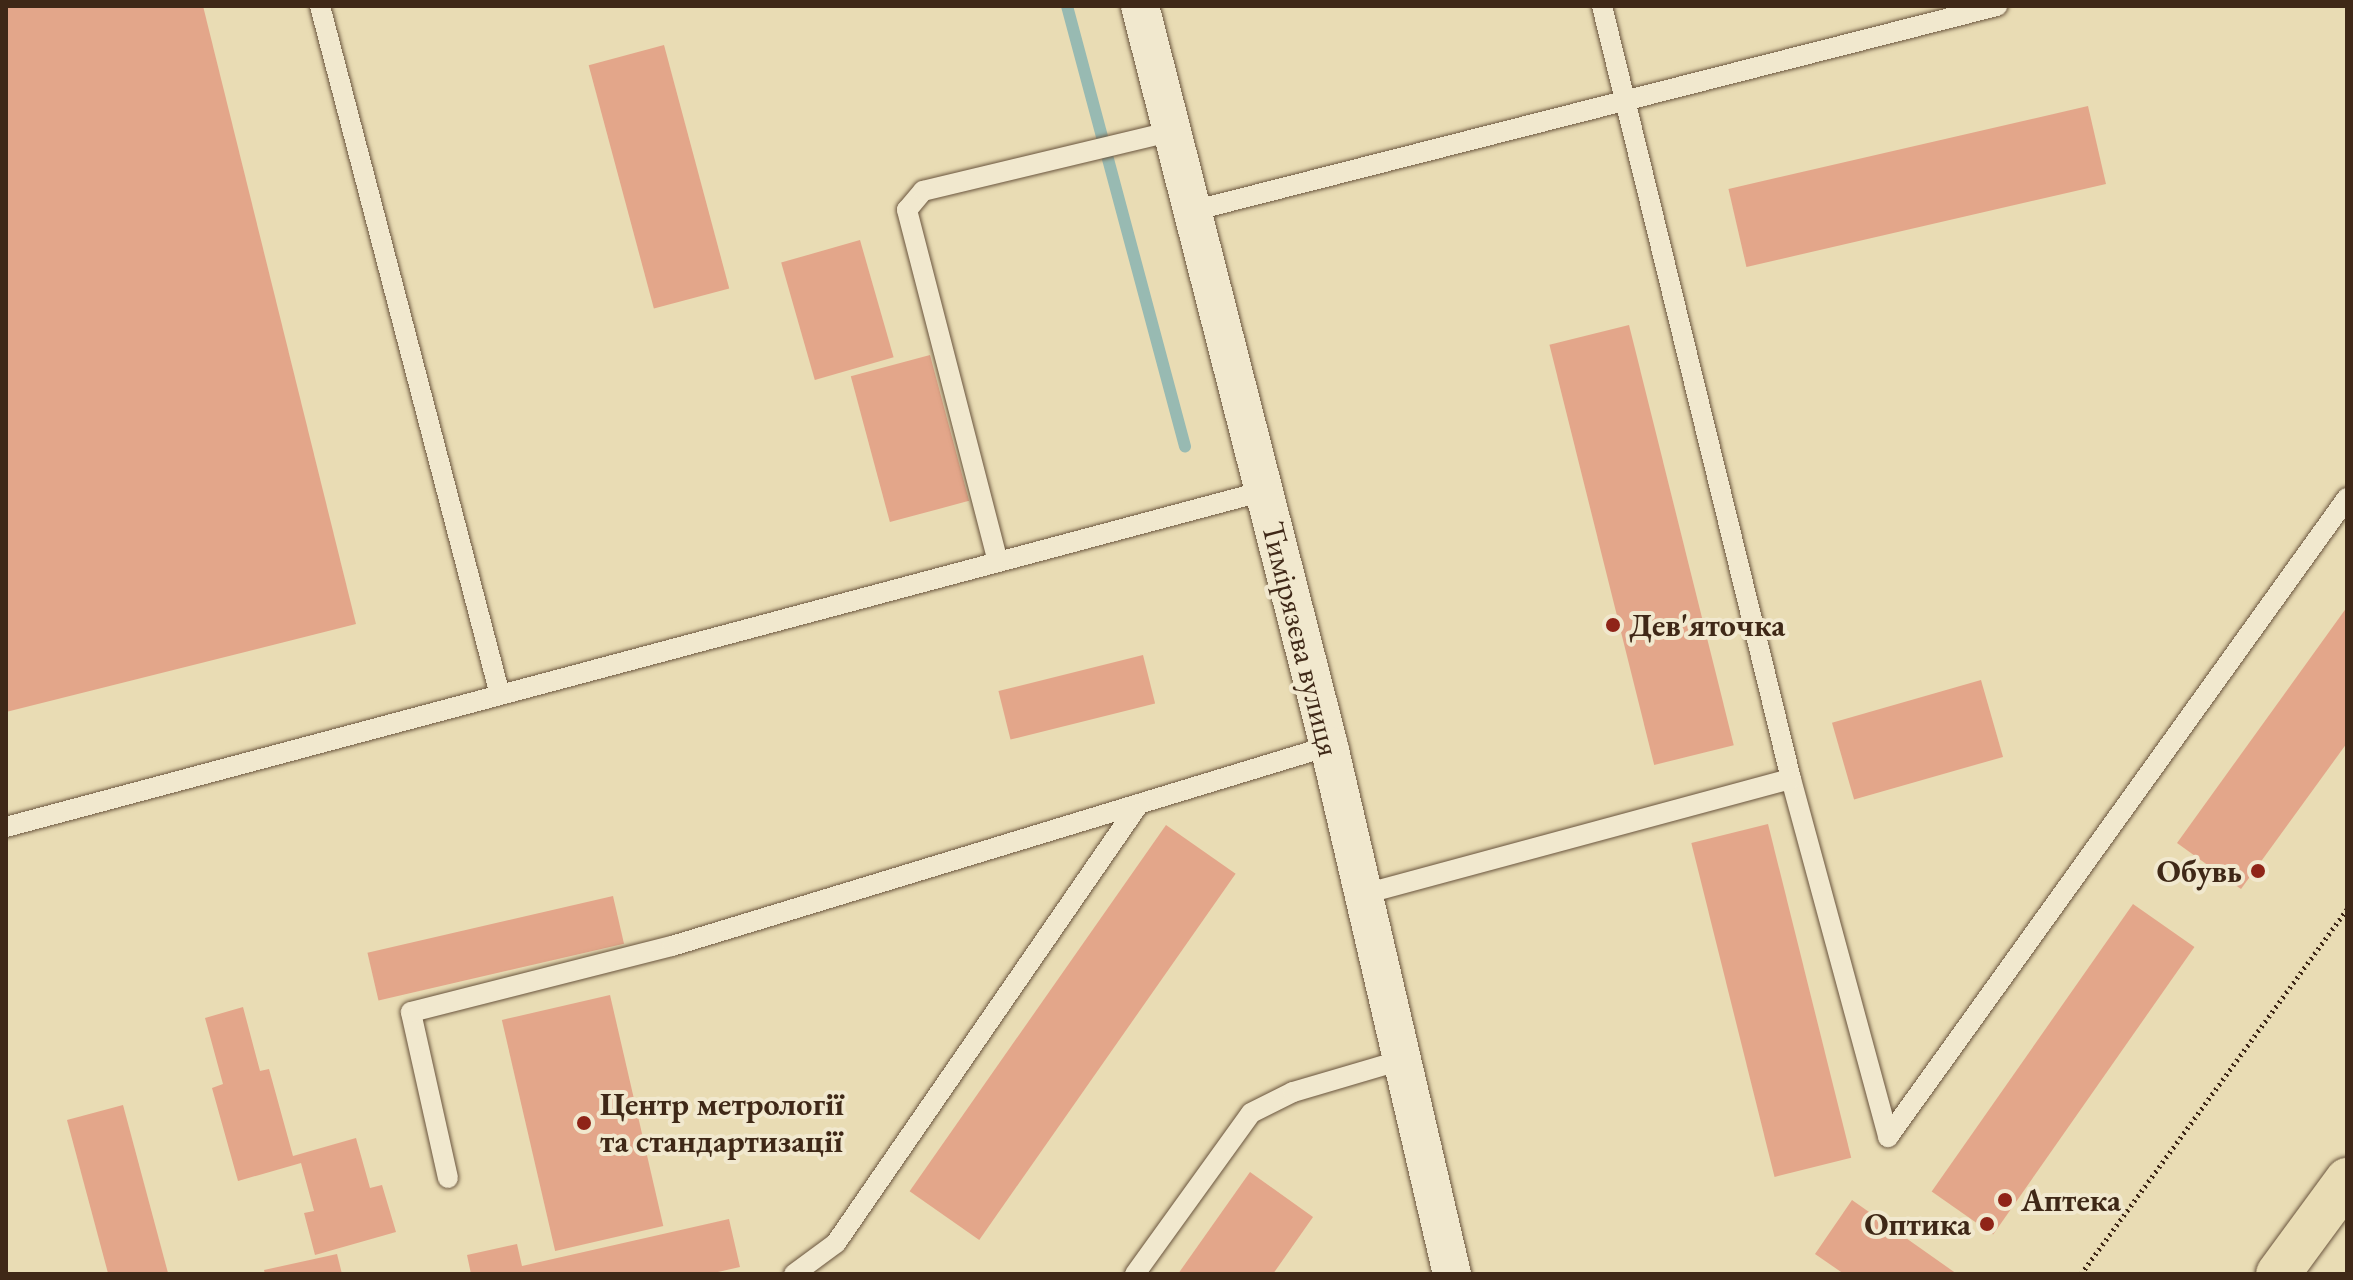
<!DOCTYPE html>
<meta charset="utf-8">
<style>
body{margin:0}
#map{position:relative;width:2353px;height:1280px;overflow:hidden;background:#e9dcb4;font-family:"EB Garamond",serif}
div>[style]{position:absolute}
.stream>*{height:12px;margin:-6px;padding:0 6px;transform-origin:6px;border-radius:6px;background:#98bab2}
.building>*{inset:0;background:#e3a68a;transform-origin:0 0}
.path>*{height:5px;margin-top:-2.5px;transform-origin:0;background:repeating-linear-gradient(90deg,#3f2817 0 2px,transparent 0 6px)}
.roads{filter:drop-shadow(0 0 2px #6a553e) drop-shadow(0 0 2px #6a553e)}
.lane>*{height:20px;margin:-10px;padding:0 10px;transform-origin:10px;border-radius:10px;background:#f1e8ce}
.street>*{height:38px;margin:-19px;padding:0 19px;transform-origin:19px;border-radius:19px;background:#f1e8ce}
.primary>*{height:44px;margin:-22px;padding:0 22px;transform-origin:22px;border-radius:22px;background:#e9dcb4}
.dots>*{width:22px;height:22px;translate:-50% -50%;box-sizing:border-box;border:4px solid #f1e8ce;border-radius:50%}
span{translate:-50% -50%;white-space:nowrap;text-align:center;line-height:1.15;-webkit-text-stroke:8px #f1e8ce;paint-order:stroke}
.poi-label{font-size:32px;color:#3f2817;font-weight:700}
.left{translate:0 -50%;text-align:left}
.right{translate:-100% -50%;text-align:right}
.street-label{font-size:32px;color:#3f2817}
.frame{position:absolute;inset:0;border:8px solid #3f2817;pointer-events:none}
</style>
<div id="map">
<div class="stream">
<i style="left:1067px;top:6px;width:456px;rotate:75deg"></i>
</div>
<div class="building">
<i style="clip-path:polygon(6px 6px,203px 6px,356px 624px,6px 712px)"></i>
<i style="left:664px;top:45px;width:252px;height:78px;rotate:75deg"></i>
<i style="left:2088px;top:106px;width:80px;height:369px;rotate:77deg"></i>
<i style="left:860px;top:240px;width:122px;height:82px;rotate:74deg"></i>
<i style="left:1629px;top:325px;width:433px;height:82px;rotate:76deg"></i>
<i style="left:930px;top:355px;width:151px;height:82px;rotate:75deg"></i>
<i style="clip-path:polygon(2347px 607px,2347px 743px,2241px 889px,2177px 843px)"></i>
<i style="left:1143px;top:655px;width:50px;height:149px;rotate:76deg"></i>
<i style="left:1981px;top:680px;width:80px;height:155px;rotate:74deg"></i>
<i style="left:1768px;top:824px;width:344px;height:79px;rotate:76deg"></i>
<i style="left:1166px;top:825px;width:85px;height:447px;rotate:35deg"></i>
<i style="left:613px;top:896px;width:49px;height:252px;rotate:77deg"></i>
<i style="left:2133px;top:904px;width:75px;height:351px;rotate:35deg"></i>
<i style="left:610px;top:995px;width:237px;height:111px;rotate:77deg"></i>
<i style="clip-path:polygon(243px 1007px,260px 1071px,269px 1069px,293px 1156px,356px 1138px,370px 1188px,382px 1185px,396px 1232px,315px 1255px,304px 1213px,314px 1211px,301px 1163px,238px 1181px,212px 1088px,223px 1084px,205px 1018px)"></i>
<i style="left:123px;top:1105px;width:175px;height:58px;rotate:75deg"></i>
<i style="clip-path:polygon(1250px 1172px,1313px 1217px,1273px 1274px,1178px 1274px)"></i>
<i style="clip-path:polygon(1852px 1200px,1957px 1274px,1844px 1274px,1815px 1254px)"></i>
<i style="clip-path:polygon(729px 1219px,740px 1267px,709px 1274px,471px 1274px,467px 1255px,517px 1244px,522px 1266px)"></i>
<i style="clip-path:polygon(337px 1254px,342px 1274px,265px 1274px,264px 1270px)"></i>
</div>
<div class="path">
<i style="left:2081px;top:1274px;width:452px;rotate:-53.9deg"></i>
</div>
<div class="roads">
<div class="lane">
<i style="left:320px;top:6px;width:712px;rotate:75.36deg"></i>
<i style="left:1602px;top:6px;width:796px;rotate:76.26deg"></i>
<i style="left:1791px;top:779px;width:371px;rotate:74.8deg"></i>
<i style="left:1192px;top:211px;width:831px;rotate:-14.29deg"></i>
<i style="left:998px;top:562px;width:364px;rotate:-104.5deg"></i>
<i style="left:907px;top:210px;width:25px;rotate:-50deg"></i>
<i style="left:923px;top:191px;width:256px;rotate:-13.5deg"></i>
<i style="left:6px;top:827px;width:1302px;rotate:-14.95deg"></i>
<i style="left:1364px;top:894px;width:442px;rotate:-15.1deg"></i>
<i style="left:1888px;top:1137px;width:787px;rotate:-54.31deg"></i>
<i style="left:448px;top:1178px;width:170px;rotate:-102.6deg"></i>
<i style="left:411px;top:1012px;width:269px;rotate:-14.2deg"></i>
<i style="left:672px;top:946px;width:687px;rotate:-16.93deg"></i>
<i style="left:794px;top:1274px;width:52px;rotate:-36.4deg"></i>
<i style="left:836px;top:1243px;width:533px;rotate:-55.39deg"></i>
<i style="left:1135px;top:1274px;width:198px;rotate:-54.2deg"></i>
<i style="left:1251px;top:1113px;width:47px;rotate:-26.6deg"></i>
<i style="left:1293px;top:1092px;width:114px;rotate:-16.4deg"></i>
</div>
<div class="street">
<i style="left:1140px;top:6px;width:764px;rotate:75.67deg"></i>
<i style="left:1329px;top:746px;width:542px;rotate:76.89deg"></i>
</div>
<div class="primary">
<i style="left:2278px;top:1274px;width:117px;rotate:-53.7deg"></i>
</div>
</div>
<div class="dots">
<i style="left:1613px;top:625px;background:#8f2418"></i>
<i style="left:2258px;top:871px;background:#8f2418"></i>
<i style="left:584px;top:1123px;background:#8f2418"></i>
<i style="left:2005px;top:1200px;background:#8f2418"></i>
<i style="left:1987px;top:1224px;background:#8f2418"></i>
</div>
<div class="poi-label">
<span class="left" style="left:1629px;top:625px">Дев'яточка</span>
<span class="right" style="left:2242px;top:871px">Обувь</span>
<span class="left" style="left:600px;top:1123px">Центр метрології<br>та стандартизації</span>
<span class="left" style="left:2021px;top:1200px">Аптека</span>
<span class="right" style="left:1971px;top:1224px">Оптика</span>
</div>
<div class="street-label">
<span style="left:1301px;top:639px;rotate:76deg">Тимірязєва вулиця</span>
</div>
<div class="frame"></div>
</div>
